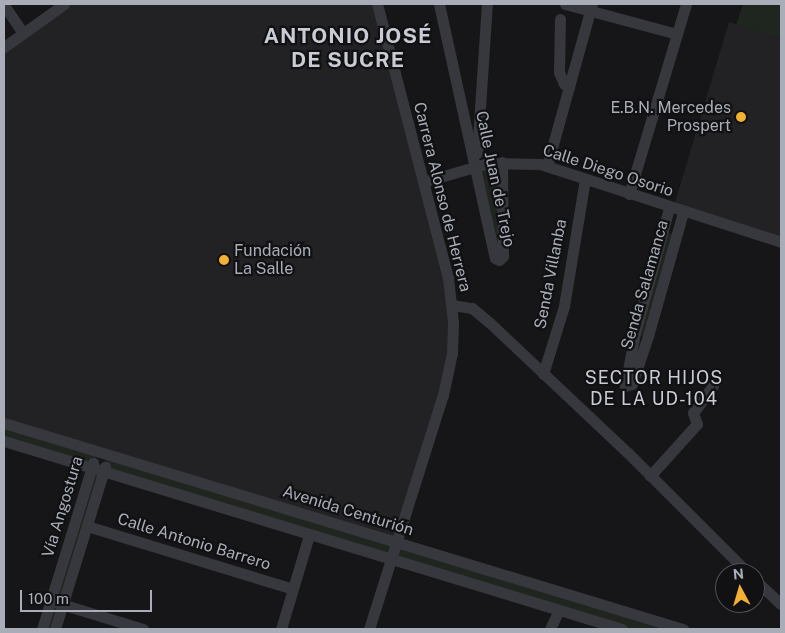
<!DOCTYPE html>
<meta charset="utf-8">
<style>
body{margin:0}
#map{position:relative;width:785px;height:633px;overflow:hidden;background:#161618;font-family:"Public Sans",sans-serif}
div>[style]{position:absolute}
.built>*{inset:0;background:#222225}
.green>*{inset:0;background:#1e261f;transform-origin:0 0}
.minor>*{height:11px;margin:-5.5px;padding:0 5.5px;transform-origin:5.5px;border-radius:5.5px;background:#37383d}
.dots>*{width:14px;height:14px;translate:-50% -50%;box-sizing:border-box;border:2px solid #111113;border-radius:50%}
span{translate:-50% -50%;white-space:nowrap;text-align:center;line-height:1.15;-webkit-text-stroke:4.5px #111113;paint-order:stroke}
.poi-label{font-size:16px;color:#a8adb8}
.right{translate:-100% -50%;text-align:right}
.left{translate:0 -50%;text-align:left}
.street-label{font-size:16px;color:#a8adb8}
.neighbourhood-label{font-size:18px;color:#c9ccd4;letter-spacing:1px}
.district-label{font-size:21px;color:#c9ccd4;font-weight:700;letter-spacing:1px}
.frame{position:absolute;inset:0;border:5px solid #a8adb8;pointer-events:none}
.north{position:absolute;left:715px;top:563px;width:50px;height:50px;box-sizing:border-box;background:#111113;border:1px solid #4d4f55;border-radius:50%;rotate:354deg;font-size:14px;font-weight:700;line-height:20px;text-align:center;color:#a8adb8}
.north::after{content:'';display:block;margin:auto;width:18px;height:22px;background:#f2b134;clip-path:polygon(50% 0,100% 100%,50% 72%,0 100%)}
.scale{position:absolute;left:20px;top:590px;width:132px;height:22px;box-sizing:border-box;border:2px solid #a8adb8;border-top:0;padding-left:6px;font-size:15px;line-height:18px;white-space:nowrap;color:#a8adb8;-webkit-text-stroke:4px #111113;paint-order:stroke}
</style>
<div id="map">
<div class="built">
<i style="clip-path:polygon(64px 4px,377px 4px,439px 242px,452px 353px,398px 543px,4px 423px,4px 47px)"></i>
<i style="clip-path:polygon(729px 22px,781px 39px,781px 242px,673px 209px)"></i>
</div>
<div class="green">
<i style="clip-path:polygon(743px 4px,781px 4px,781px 39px,736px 25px)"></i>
<i style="clip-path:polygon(500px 162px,501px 260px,476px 165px)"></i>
<i style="left:663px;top:231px;width:14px;height:106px;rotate:17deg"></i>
<i style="clip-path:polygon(4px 423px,97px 451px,92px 468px,103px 471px,108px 455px,683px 629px,622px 629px,103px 472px,55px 629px,42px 629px,92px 468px,4px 441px)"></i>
</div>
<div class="minor">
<i style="left:439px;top:4px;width:260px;rotate:77.6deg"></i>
<i style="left:495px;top:258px;width:4px;rotate:27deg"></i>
<i style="left:499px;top:260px;width:6px;rotate:-45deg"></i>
<i style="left:503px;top:256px;width:94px;rotate:-90.6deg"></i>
<i style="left:565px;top:4px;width:116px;rotate:15deg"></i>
<i style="left:4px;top:5px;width:34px;rotate:56deg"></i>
<i style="left:560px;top:19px;width:53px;rotate:91.1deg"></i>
<i style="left:559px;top:72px;width:13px;rotate:67deg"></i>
<i style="left:564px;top:84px;width:6px;rotate:31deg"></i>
<i style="left:4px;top:47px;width:74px;rotate:-35.6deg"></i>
<i style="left:477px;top:153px;width:149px;rotate:-86.2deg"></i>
<i style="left:547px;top:166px;width:168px;rotate:-74.5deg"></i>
<i style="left:423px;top:182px;width:68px;rotate:-16.3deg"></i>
<i style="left:488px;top:163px;width:52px;rotate:1.1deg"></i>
<i style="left:540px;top:164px;width:253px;rotate:17.9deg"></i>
<i style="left:629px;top:194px;width:198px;rotate:-73.3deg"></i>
<i style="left:669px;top:208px;width:130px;rotate:105.2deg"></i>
<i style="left:635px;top:333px;width:54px;rotate:100.7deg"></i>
<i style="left:625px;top:386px;width:7px;rotate:-16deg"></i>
<i style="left:632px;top:384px;width:51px;rotate:-71.6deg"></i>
<i style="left:648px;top:336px;width:129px;rotate:-74.2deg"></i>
<i style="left:452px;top:305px;width:20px;rotate:9deg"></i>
<i style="left:472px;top:308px;width:23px;rotate:40deg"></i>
<i style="left:490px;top:323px;width:188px;rotate:43.3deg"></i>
<i style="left:627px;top:452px;width:171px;rotate:45deg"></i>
<i style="left:543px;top:374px;width:71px;rotate:-72.8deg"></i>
<i style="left:564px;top:306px;width:129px;rotate:-80.6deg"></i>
<i style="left:4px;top:423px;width:710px;rotate:16.88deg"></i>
<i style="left:4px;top:441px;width:646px;rotate:16.92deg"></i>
<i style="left:650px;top:476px;width:70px;rotate:-47.9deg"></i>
<i style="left:697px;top:424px;width:12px;rotate:-110deg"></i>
<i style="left:693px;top:413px;width:34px;rotate:-54deg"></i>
<i style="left:87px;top:526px;width:215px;rotate:17deg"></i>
<i style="left:755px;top:580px;width:35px;rotate:43deg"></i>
<i style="left:58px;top:603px;width:89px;rotate:17deg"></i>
<i style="left:42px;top:629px;width:174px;rotate:-72.9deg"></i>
<i style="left:55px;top:629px;width:170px;rotate:-72.9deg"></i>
<i style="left:281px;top:629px;width:98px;rotate:-73.4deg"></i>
<i style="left:369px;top:629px;width:245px;rotate:-72.5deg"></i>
<i style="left:443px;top:395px;width:43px;rotate:-77.9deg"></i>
<i style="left:452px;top:353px;width:31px;rotate:-88deg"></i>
<i style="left:453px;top:322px;width:44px;rotate:-96.5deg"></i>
<i style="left:448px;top:278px;width:283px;rotate:-104.5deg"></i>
<i style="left:550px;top:629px;width:21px;rotate:-65deg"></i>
</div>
<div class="dots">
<i style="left:741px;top:117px;background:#f2b134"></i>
<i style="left:224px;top:260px;background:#f2b134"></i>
</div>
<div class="poi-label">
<span class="right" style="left:731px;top:117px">E.B.N. Mercedes<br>Prospert</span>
<span class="left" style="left:234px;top:260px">Fundación<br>La Salle</span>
</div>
<div class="street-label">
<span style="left:608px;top:171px;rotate:18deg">Calle Diego Osorio</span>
<span style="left:495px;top:179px;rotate:78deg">Calle Juan de Trejo</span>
<span style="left:442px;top:197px;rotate:76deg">Carrera Alonso de Herrera</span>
<span style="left:551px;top:274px;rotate:-79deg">Senda Villanba</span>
<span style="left:645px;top:285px;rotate:-74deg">Senda Salamanca</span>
<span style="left:63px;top:507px;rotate:-73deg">Vía Angostura</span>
<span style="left:348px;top:511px;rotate:17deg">Avenida Centurión</span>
<span style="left:194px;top:542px;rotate:17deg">Calle Antonio Barrero</span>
</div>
<div class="neighbourhood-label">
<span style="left:654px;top:389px">SECTOR HIJOS<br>DE LA UD-104</span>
</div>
<div class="district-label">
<span style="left:348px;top:48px">ANTONIO JOSÉ<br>DE SUCRE</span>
</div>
<div class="frame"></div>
<div class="north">N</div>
<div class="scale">100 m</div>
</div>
